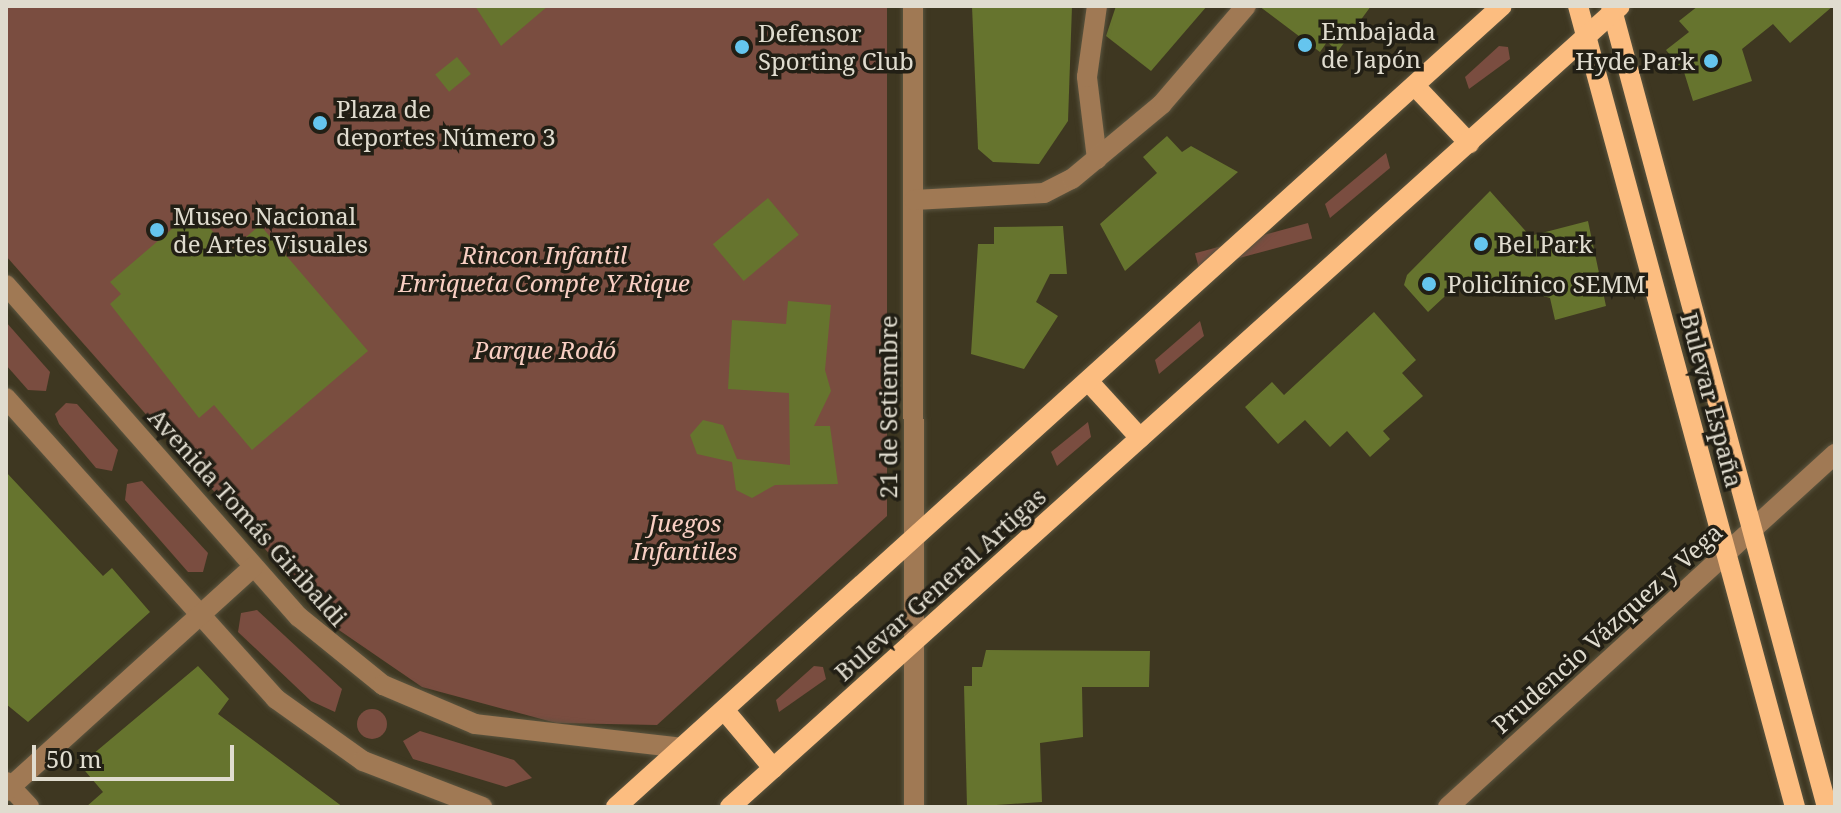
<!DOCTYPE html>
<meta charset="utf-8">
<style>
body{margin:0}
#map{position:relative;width:1841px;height:813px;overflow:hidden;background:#3e3721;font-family:"Noto Serif",serif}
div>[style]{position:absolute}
.green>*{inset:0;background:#7a4d40;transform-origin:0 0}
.round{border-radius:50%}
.building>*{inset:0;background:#66742e;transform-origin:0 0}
.roads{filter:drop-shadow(0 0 2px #5b5540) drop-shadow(0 0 2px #5b5540)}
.minor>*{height:20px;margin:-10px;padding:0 10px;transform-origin:10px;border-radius:10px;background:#a07954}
.major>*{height:20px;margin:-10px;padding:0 10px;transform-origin:10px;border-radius:10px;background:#fcbd80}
.dots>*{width:22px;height:22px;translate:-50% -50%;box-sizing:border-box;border:4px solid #221f15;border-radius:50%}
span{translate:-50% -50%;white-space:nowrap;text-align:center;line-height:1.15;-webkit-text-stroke:7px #221f15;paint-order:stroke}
.poi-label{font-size:24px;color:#e0dccf}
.left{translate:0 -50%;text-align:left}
.right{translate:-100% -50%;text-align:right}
.park-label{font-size:24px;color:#f9cfc3;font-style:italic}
.street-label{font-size:24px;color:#e0dccf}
.frame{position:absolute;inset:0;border:8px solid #e0dccf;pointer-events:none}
.scale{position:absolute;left:32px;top:745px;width:202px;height:36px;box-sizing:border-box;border:4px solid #e0dccf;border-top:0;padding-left:10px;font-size:24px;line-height:28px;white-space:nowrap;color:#e0dccf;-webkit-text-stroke:6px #221f15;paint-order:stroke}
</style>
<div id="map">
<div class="green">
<i style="clip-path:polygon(6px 6px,887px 6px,887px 516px,657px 725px,556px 723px,422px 687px,333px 626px,6px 256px)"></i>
<i style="clip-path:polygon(1499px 46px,1508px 47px,1510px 59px,1469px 89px,1465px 77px)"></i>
<i style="clip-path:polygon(1386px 153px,1390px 168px,1330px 218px,1325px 204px)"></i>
<i style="left:1308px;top:223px;width:16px;height:117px;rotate:75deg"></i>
<i style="clip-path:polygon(1200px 321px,1204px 336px,1159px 374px,1155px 360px)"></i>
<i style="clip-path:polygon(6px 322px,50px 372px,46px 391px,28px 390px,6px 365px)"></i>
<i style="clip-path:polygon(66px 403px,77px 404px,118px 450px,112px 471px,96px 468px,59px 424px,55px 414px)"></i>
<i style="clip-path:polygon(1088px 422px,1091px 437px,1057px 466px,1051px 452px)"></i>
<i style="clip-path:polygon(142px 481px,208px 553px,203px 572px,188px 572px,125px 500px,127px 484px)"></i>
<i style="clip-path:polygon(257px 610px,342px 689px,335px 712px,311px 701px,238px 632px,241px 613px)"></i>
<i style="clip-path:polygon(814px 666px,823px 667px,826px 679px,779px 712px,776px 700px)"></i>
<i class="round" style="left:357px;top:709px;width:30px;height:30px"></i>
<i style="clip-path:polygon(420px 731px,514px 760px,532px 778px,506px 787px,413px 759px,403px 741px)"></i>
</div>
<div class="building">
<i style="clip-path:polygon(475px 6px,548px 6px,501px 46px)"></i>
<i style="clip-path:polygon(972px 6px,1072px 6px,1068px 121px,1039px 164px,993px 162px,978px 149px)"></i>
<i style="clip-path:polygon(1116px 6px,1207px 6px,1151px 71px,1106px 36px)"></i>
<i style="clip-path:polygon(1259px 6px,1371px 6px,1338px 51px,1327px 42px,1320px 52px)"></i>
<i style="clip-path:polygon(1698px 6px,1833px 6px,1790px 43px,1773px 24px,1742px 49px,1752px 81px,1693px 101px,1684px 72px,1666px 50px,1689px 32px,1679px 21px)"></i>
<i style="left:457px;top:57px;width:22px;height:28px;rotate:51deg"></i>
<i style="clip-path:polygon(1167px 136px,1182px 152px,1191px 146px,1238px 172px,1125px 271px,1100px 224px,1157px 173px,1143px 157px)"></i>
<i style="clip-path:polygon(1490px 191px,1530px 236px,1588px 221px,1606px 306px,1555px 320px,1550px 298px,1480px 277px,1464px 292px,1457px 285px,1428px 312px,1404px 285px,1407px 275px)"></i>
<i style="left:768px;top:198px;width:48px;height:72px;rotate:50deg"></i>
<i style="clip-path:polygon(194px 210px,230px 251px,260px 225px,368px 351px,252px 450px,214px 405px,199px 418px,110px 304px,121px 294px,110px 282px)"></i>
<i style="clip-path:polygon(1063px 226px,1067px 274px,1050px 274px,1036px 302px,1058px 316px,1024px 369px,971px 354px,978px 244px,994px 244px,994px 227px)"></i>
<i style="clip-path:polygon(788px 301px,831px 305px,825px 370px,831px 391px,814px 426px,830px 426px,838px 484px,775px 485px,752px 498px,736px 490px,732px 462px,697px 454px,690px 435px,703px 420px,723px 425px,737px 459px,790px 465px,789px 393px,728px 389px,732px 320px,786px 324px)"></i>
<i style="clip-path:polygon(1374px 312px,1416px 360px,1402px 373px,1423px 396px,1383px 431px,1390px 439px,1370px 457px,1347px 431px,1330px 447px,1305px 420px,1278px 444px,1245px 407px,1272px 382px,1284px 395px)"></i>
<i style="clip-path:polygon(6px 472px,103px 576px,112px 568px,150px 612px,28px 722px,6px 704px)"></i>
<i style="clip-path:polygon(986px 650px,1150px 651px,1149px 687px,1082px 687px,1083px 737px,1040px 743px,1042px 802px,967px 807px,964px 686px,972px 686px,972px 667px,982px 667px)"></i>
<i style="clip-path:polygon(198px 666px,229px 699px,218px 714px,343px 807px,86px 807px,103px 792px,80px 765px)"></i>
</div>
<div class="roads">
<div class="minor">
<i style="left:913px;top:6px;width:801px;rotate:89.93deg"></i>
<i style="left:1097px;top:159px;width:83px;rotate:-97deg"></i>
<i style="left:1087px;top:77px;width:72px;rotate:-82deg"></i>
<i style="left:914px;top:200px;width:130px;rotate:-3.1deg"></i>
<i style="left:1044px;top:193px;width:31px;rotate:-27deg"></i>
<i style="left:1072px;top:179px;width:117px;rotate:-39.8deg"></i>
<i style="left:1162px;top:104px;width:129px;rotate:-49.4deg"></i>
<i style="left:6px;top:285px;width:443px;rotate:48.6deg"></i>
<i style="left:299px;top:617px;width:108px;rotate:39deg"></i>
<i style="left:383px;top:685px;width:100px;rotate:23deg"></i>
<i style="left:475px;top:724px;width:208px;rotate:6.6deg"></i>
<i style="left:6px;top:398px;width:404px;rotate:48.1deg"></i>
<i style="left:276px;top:699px;width:107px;rotate:35.5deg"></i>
<i style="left:363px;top:761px;width:128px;rotate:21.1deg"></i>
<i style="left:6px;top:782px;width:34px;rotate:47deg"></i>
<i style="left:6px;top:791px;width:333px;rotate:-42.2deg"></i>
<i style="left:1448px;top:807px;width:524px;rotate:-42.37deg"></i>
</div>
<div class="major">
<i style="left:1578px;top:6px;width:830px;rotate:74.84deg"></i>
<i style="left:1611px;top:6px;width:830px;rotate:74.91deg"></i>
<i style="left:1415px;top:86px;width:79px;rotate:46.5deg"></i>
<i style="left:1088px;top:381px;width:77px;rotate:47.6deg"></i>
<i style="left:725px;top:711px;width:75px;rotate:49.9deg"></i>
<i style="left:616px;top:807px;width:1194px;rotate:-42.12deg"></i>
<i style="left:730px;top:807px;width:1197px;rotate:-41.99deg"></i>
</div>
</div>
<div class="dots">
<i style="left:1305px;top:45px;background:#65c5ee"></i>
<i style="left:742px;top:47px;background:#65c5ee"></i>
<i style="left:1711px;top:61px;background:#65c5ee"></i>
<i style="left:320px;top:123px;background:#65c5ee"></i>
<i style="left:157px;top:230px;background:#65c5ee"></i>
<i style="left:1481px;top:244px;background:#65c5ee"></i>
<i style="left:1429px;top:284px;background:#65c5ee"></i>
</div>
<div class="poi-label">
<span class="left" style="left:1321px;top:45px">Embajada<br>de Japón</span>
<span class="left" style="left:758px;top:47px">Defensor<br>Sporting Club</span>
<span class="right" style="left:1695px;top:61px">Hyde Park</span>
<span class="left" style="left:336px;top:123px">Plaza de<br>deportes Número 3</span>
<span class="left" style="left:173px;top:230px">Museo Nacional<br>de Artes Visuales</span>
<span class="left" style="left:1497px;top:244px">Bel Park</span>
<span class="left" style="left:1447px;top:284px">Policlínico SEMM</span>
</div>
<div class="park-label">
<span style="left:544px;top:269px">Rincon Infantil<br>Enriqueta Compte Y Rique</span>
<span style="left:545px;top:350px">Parque Rodó</span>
<span style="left:685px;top:537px">Juegos<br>Infantiles</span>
</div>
<div class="street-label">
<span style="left:1712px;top:400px;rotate:75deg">Bulevar España</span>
<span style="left:888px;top:407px;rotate:-90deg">21 de Setiembre</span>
<span style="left:248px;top:517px;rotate:48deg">Avenida Tomás Giribaldi</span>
<span style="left:940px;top:584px;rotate:-42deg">Bulevar General Artigas</span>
<span style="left:1607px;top:628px;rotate:-42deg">Prudencio Vázquez y Vega</span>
</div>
<div class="frame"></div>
<div class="scale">50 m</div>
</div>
